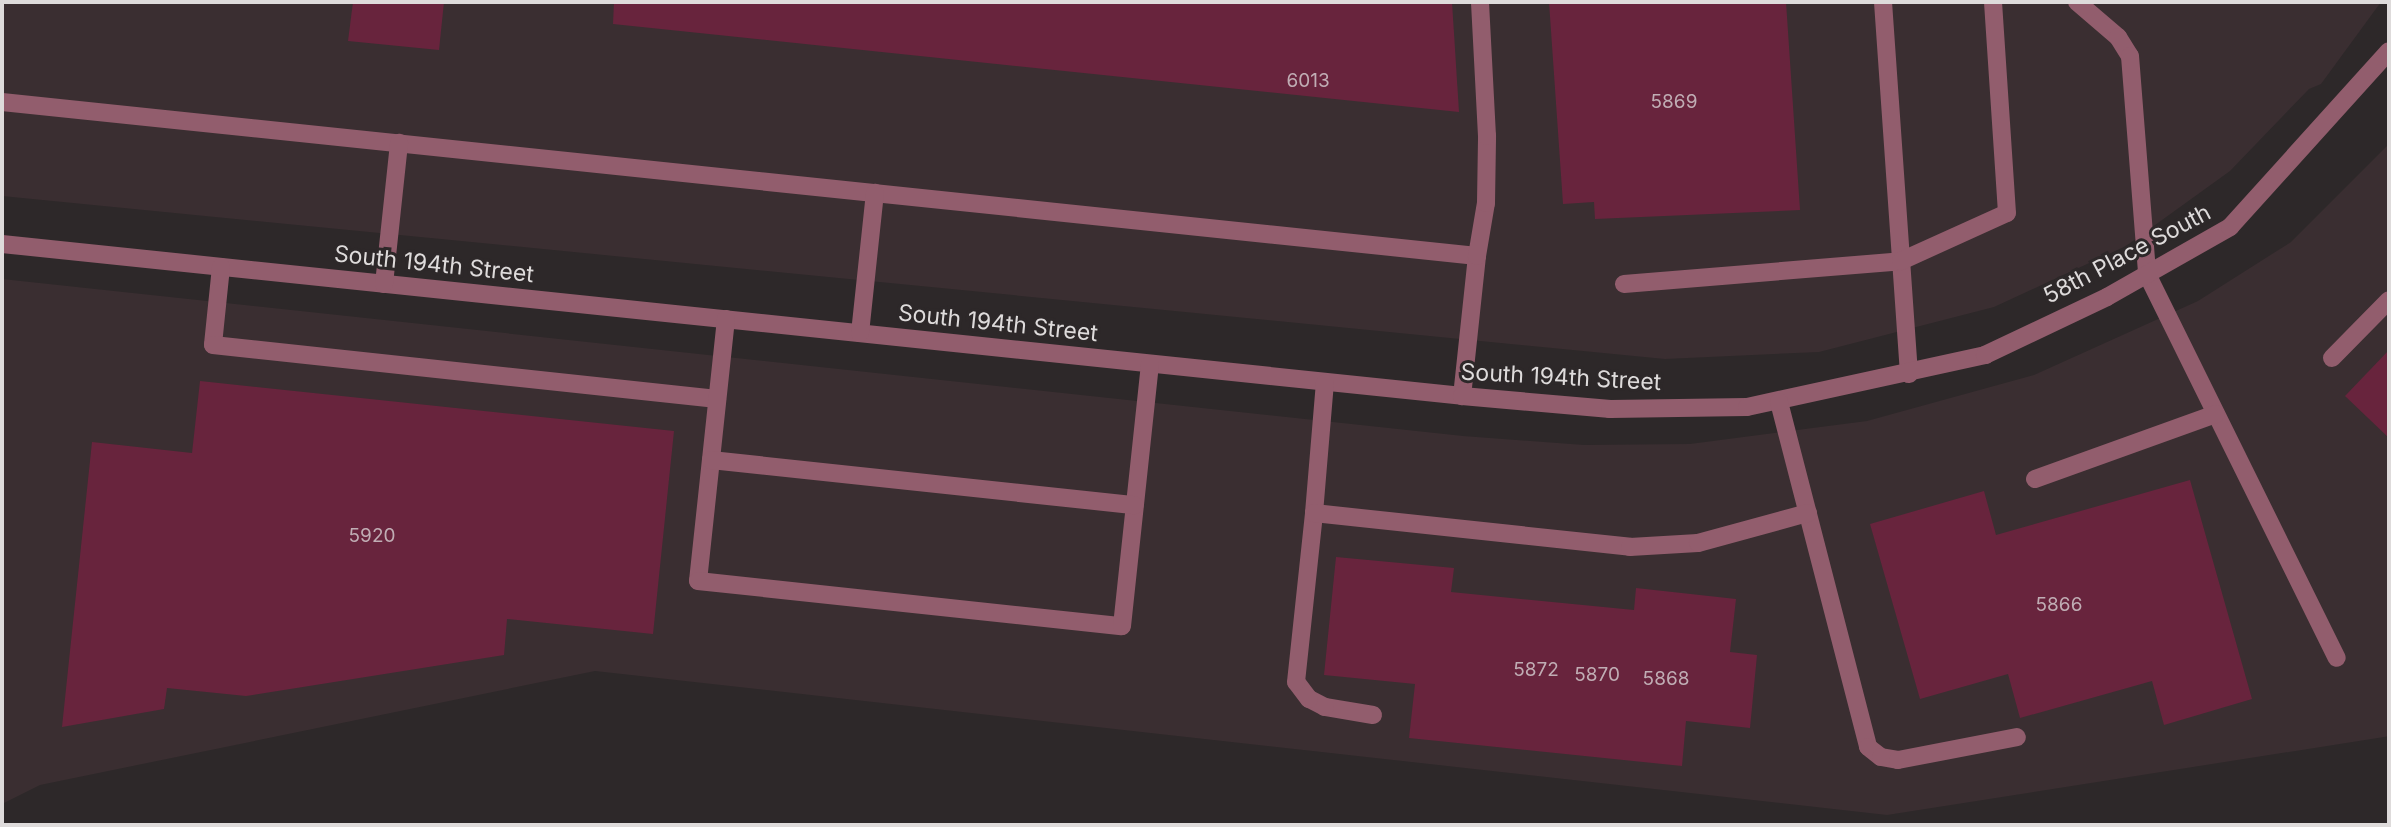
<!DOCTYPE html>
<style>
body{margin:0}
#map{position:relative;width:2391px;height:827px;overflow:hidden;background:#2d2829;font-family:Inter,sans-serif}
div>[style]{position:absolute}
.built>*{inset:0;background:#3a2e31}
.building>*{inset:0;background:#68243d}
.minor>*{height:18px;margin:-9px;padding:0 9px;transform-origin:9px;border-radius:9px;background:#925d6d}
span{translate:-50% -50%;white-space:nowrap;text-align:center;line-height:1.15;-webkit-text-stroke:6px #2d2829;paint-order:stroke}
.number-label{font-size:19px;color:#c0adb4}
.number-label span{-webkit-text-stroke-width:0}
.street-label{font-size:23px;color:#dedbdb}
.frame{position:absolute;inset:0;border:4px solid #dedbdb;pointer-events:none}
</style>
<div id="map">
<div class="built">
<i style="clip-path:polygon(2px 2px,2381px 2px,2321px 84px,2309px 89px,2230px 171px,2126px 246px,1994px 307px,1819px 352px,1665px 359px,2px 196px)"></i>
<i style="clip-path:polygon(2389px 144px,2389px 736px,2384px 737px,1887px 815px,595px 671px,40px 785px,2px 804px,2px 279px,1463px 436px,1584px 445px,1690px 444px,1867px 421px,2034px 375px,2198px 301px,2291px 242px)"></i>
</div>
<div class="building">
<i style="clip-path:polygon(353px 2px,444px 2px,439px 50px,348px 41px)"></i>
<i style="clip-path:polygon(614px 2px,1452px 2px,1459px 112px,613px 24px)"></i>
<i style="clip-path:polygon(1549px 2px,1786px 2px,1800px 210px,1595px 219px,1594px 202px,1563px 204px)"></i>
<i style="clip-path:polygon(2389px 350px,2389px 438px,2345px 396px)"></i>
<i style="clip-path:polygon(200px 381px,674px 431px,653px 634px,507px 619px,504px 655px,246px 696px,167px 688px,164px 709px,62px 727px,92px 442px,192px 453px)"></i>
<i style="clip-path:polygon(2190px 480px,2252px 699px,2164px 725px,2152px 681px,2020px 718px,2008px 674px,1920px 699px,1870px 524px,1984px 491px,1996px 535px)"></i>
<i style="clip-path:polygon(1336px 557px,1454px 568px,1451px 592px,1634px 610px,1636px 588px,1736px 599px,1730px 652px,1757px 655px,1750px 728px,1686px 721px,1682px 766px,1409px 738px,1415px 684px,1324px 675px)"></i>
</div>
<div class="minor">
<i style="left:1883px;top:2px;width:373px;rotate:86deg"></i>
<i style="left:2077px;top:2px;width:54px;rotate:40.5deg"></i>
<i style="left:2118px;top:37px;width:22px;rotate:58deg"></i>
<i style="left:2130px;top:56px;width:219px;rotate:85.5deg"></i>
<i style="left:2147px;top:274px;width:428px;rotate:63.7deg"></i>
<i style="left:2px;top:102px;width:1483px;rotate:5.96deg"></i>
<i style="left:1477px;top:256px;width:141px;rotate:96.1deg"></i>
<i style="left:2px;top:244px;width:1468px;rotate:5.94deg"></i>
<i style="left:1462px;top:396px;width:149px;rotate:5deg"></i>
<i style="left:1610px;top:409px;width:137px;rotate:-0.8deg"></i>
<i style="left:1747px;top:407px;width:244px;rotate:-12.3deg"></i>
<i style="left:1985px;top:355px;width:135px;rotate:-25.4deg"></i>
<i style="left:2107px;top:297px;width:142px;rotate:-29.6deg"></i>
<i style="left:2230px;top:227px;width:237px;rotate:-47.9deg"></i>
<i style="left:1477px;top:256px;width:54px;rotate:-80.4deg"></i>
<i style="left:1486px;top:203px;width:67px;rotate:-89.1deg"></i>
<i style="left:1487px;top:136px;width:134px;rotate:-93deg"></i>
<i style="left:221px;top:267px;width:78px;rotate:95.9deg"></i>
<i style="left:213px;top:345px;width:507px;rotate:6.12deg"></i>
<i style="left:384px;top:284px;width:142px;rotate:-83.9deg"></i>
<i style="left:1624px;top:284px;width:278px;rotate:-4.7deg"></i>
<i style="left:1901px;top:261px;width:116px;rotate:-24.4deg"></i>
<i style="left:2007px;top:213px;width:211px;rotate:-93.8deg"></i>
<i style="left:726px;top:319px;width:263px;rotate:96.1deg"></i>
<i style="left:698px;top:581px;width:426px;rotate:6.1deg"></i>
<i style="left:1122px;top:626px;width:263px;rotate:-83.9deg"></i>
<i style="left:860px;top:333px;width:141px;rotate:-83.9deg"></i>
<i style="left:2332px;top:358px;width:81px;rotate:-45.5deg"></i>
<i style="left:1779px;top:402px;width:356px;rotate:75.5deg"></i>
<i style="left:1868px;top:747px;width:16px;rotate:38deg"></i>
<i style="left:1881px;top:757px;width:17px;rotate:10deg"></i>
<i style="left:1898px;top:760px;width:121px;rotate:-10.9deg"></i>
<i style="left:711px;top:460px;width:426px;rotate:6.1deg"></i>
<i style="left:2035px;top:479px;width:192px;rotate:-19.8deg"></i>
<i style="left:1314px;top:513px;width:130px;rotate:-85.2deg"></i>
<i style="left:1373px;top:715px;width:49px;rotate:-170.5deg"></i>
<i style="left:1325px;top:707px;width:18px;rotate:-153deg"></i>
<i style="left:1309px;top:699px;width:21px;rotate:-127deg"></i>
<i style="left:1296px;top:682px;width:170px;rotate:-83.9deg"></i>
<i style="left:1314px;top:513px;width:318px;rotate:6.1deg"></i>
<i style="left:1630px;top:547px;width:68px;rotate:-3.4deg"></i>
<i style="left:1698px;top:543px;width:114px;rotate:-15.3deg"></i>
</div>
<div class="number-label">
<span style="left:1308px;top:81px">6013</span>
<span style="left:1674px;top:102px">5869</span>
<span style="left:372px;top:536px">5920</span>
<span style="left:2059px;top:605px">5866</span>
<span style="left:1536px;top:670px">5872</span>
<span style="left:1597px;top:675px">5870</span>
<span style="left:1666px;top:679px">5868</span>
</div>
<div class="street-label">
<span style="left:2127px;top:254px;rotate:-28deg">58th Place South</span>
<span style="left:434px;top:264px;rotate:6deg">South 194th Street</span>
<span style="left:998px;top:323px;rotate:6deg">South 194th Street</span>
<span style="left:1561px;top:377px;rotate:3deg">South 194th Street</span>
</div>
<div class="frame"></div>
</div>
